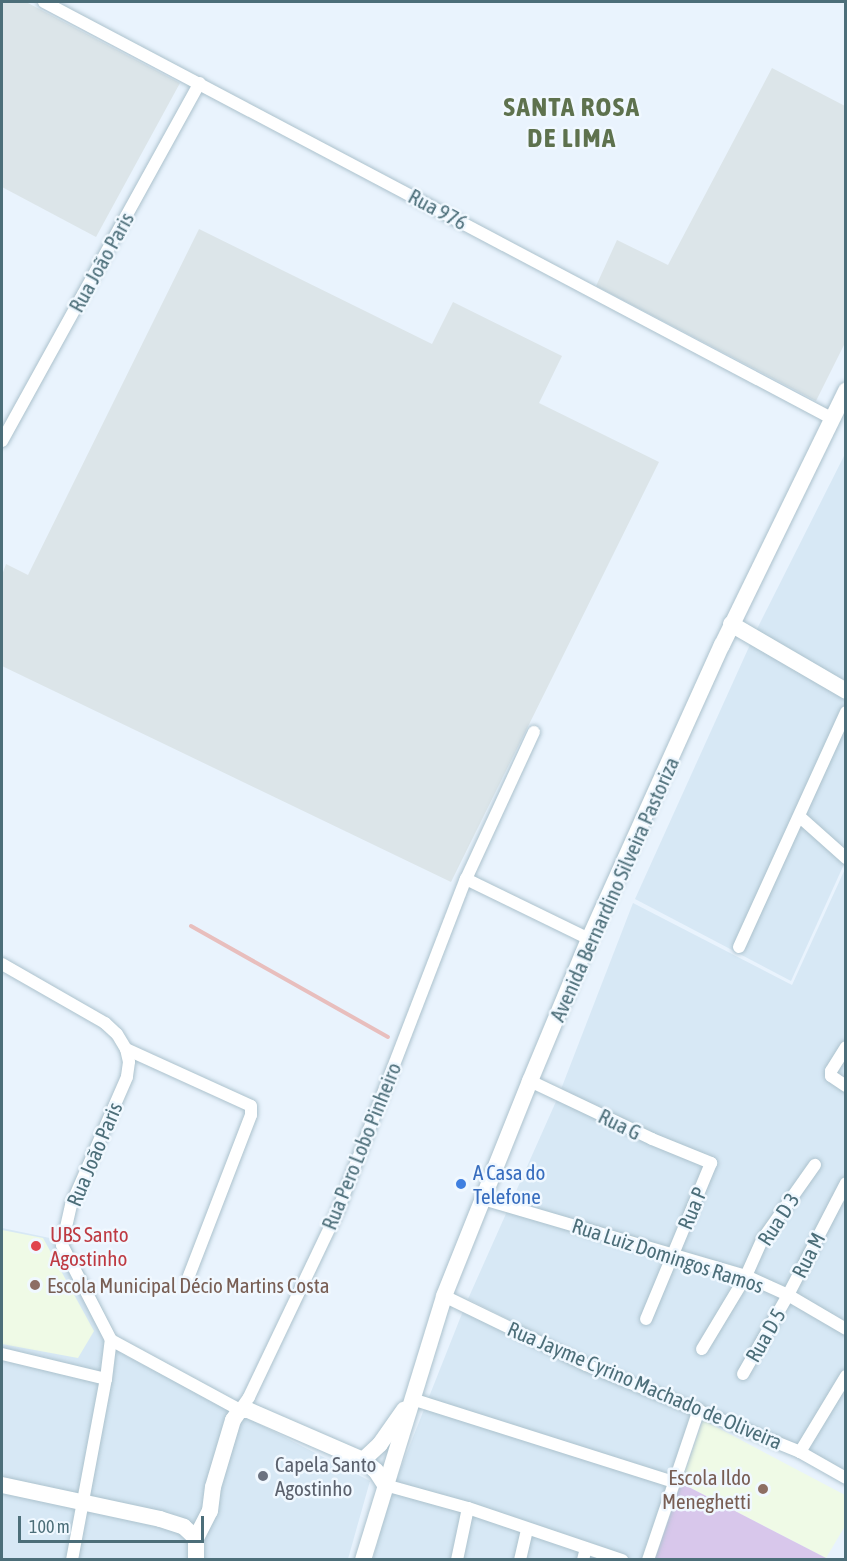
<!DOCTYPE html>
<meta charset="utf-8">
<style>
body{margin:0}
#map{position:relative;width:847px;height:1561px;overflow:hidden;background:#e9f3fd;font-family:"Asap Condensed",sans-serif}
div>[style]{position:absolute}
.residential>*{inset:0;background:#d7e8f5}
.industrial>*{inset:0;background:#dce5e9}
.education>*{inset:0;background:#effae6}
.green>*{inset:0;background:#d8c7eb}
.stream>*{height:4px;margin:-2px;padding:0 2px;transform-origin:2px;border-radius:2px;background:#e8bebd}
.roads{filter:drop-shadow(0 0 2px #acc2cd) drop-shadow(0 0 2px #acc2cd)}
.street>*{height:12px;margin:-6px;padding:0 6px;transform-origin:6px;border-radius:6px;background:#fff}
.secondary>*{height:16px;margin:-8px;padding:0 8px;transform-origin:8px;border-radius:8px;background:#fff}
.dots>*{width:16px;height:16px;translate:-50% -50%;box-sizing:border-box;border:3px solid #f0f8ff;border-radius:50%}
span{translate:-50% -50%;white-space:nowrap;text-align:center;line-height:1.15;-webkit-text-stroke:5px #f0f8ff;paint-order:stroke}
.street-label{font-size:21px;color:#4c6e79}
.shop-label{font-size:21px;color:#366cbe}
.left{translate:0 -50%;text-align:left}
.health-label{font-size:21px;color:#be3a42}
.education-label{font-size:21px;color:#785e54}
.right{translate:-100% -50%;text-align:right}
.worship-label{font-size:21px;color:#5b616d}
.district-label{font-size:27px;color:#5e724e;font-weight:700;letter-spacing:1.5px}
.frame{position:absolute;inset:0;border:3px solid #4c6e79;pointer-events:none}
.scale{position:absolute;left:18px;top:1516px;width:186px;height:27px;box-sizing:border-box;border:3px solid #4c6e79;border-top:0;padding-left:8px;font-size:18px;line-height:21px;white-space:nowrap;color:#4c6e79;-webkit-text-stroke:4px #f0f8ff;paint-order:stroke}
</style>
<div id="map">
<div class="residential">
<i style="clip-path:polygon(845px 454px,845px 862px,791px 981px,635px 899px,758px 627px)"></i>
<i style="clip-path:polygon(845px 869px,845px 1475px,755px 1427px,589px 1360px,468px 1299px,558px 1097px,633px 903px,792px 985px)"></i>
<i style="clip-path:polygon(2px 1228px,69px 1242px,126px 1356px,370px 1481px,348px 1559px,2px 1559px)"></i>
<i style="clip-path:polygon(463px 1311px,692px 1413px,642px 1559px,373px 1560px,389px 1498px)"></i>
</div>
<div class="industrial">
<i style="clip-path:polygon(2px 2px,26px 2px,180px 83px,96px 237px,2px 187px)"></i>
<i style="clip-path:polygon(772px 68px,845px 106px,845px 343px,816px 401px,596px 286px,617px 240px,668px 265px)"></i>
<i style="clip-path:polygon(199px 229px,432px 344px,453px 302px,562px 356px,539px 403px,659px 462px,451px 882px,2px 666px,2px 575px,6px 564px,28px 575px)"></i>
</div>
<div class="education">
<i style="clip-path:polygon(2px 1230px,43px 1238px,94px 1331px,78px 1358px,2px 1344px)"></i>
<i style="clip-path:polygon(703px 1420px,845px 1495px,845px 1526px,826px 1558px,681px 1483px)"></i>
</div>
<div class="green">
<i style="clip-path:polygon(681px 1483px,826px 1558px,655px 1559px)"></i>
</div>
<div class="stream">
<i style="left:191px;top:926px;width:226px;rotate:29.4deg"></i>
</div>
<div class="roads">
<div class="street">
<i style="left:44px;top:2px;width:890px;rotate:27.86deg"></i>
<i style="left:2px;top:441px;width:409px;rotate:-61.1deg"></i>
<i style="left:800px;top:817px;width:62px;rotate:41.7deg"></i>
<i style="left:466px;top:879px;width:137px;rotate:26deg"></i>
<i style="left:739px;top:947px;width:258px;rotate:-65.5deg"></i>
<i style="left:2px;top:964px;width:119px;rotate:29.8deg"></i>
<i style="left:105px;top:1023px;width:16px;rotate:43deg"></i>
<i style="left:117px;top:1034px;width:17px;rotate:59deg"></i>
<i style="left:126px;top:1049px;width:13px;rotate:77deg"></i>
<i style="left:129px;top:1062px;width:15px;rotate:98deg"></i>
<i style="left:127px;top:1077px;width:140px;rotate:113.6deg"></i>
<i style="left:71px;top:1205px;width:41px;rotate:102.7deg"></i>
<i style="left:62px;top:1245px;width:107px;rotate:62.7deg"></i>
<i style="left:111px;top:1340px;width:147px;rotate:28.5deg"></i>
<i style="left:240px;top:1410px;width:16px;rotate:-55deg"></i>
<i style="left:249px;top:1397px;width:207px;rotate:-64.5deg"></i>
<i style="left:338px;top:1210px;width:355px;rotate:-68.9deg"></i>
<i style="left:466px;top:879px;width:162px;rotate:-65.2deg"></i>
<i style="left:846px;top:1047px;width:28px;rotate:122deg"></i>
<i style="left:831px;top:1071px;width:5px;rotate:90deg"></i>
<i style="left:831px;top:1076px;width:18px;rotate:34deg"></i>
<i style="left:126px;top:1049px;width:137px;rotate:24.5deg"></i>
<i style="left:251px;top:1106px;width:9px;rotate:90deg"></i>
<i style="left:251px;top:1115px;width:173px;rotate:111.1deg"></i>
<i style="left:530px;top:1081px;width:135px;rotate:25.4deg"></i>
<i style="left:652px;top:1139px;width:64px;rotate:22.1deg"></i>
<i style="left:711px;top:1163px;width:169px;rotate:112.6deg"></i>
<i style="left:483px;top:1199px;width:274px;rotate:16.3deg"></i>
<i style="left:746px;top:1276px;width:46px;rotate:24.3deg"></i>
<i style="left:788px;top:1295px;width:67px;rotate:30.4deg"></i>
<i style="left:444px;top:1296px;width:158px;rotate:25.9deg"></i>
<i style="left:586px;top:1365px;width:231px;rotate:22.1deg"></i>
<i style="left:800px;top:1452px;width:53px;rotate:29.5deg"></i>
<i style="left:702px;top:1349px;width:85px;rotate:-58.9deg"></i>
<i style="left:746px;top:1276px;width:39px;rotate:-66deg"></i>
<i style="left:762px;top:1240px;width:92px;rotate:-54.8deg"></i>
<i style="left:2px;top:1354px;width:107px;rotate:13.5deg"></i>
<i style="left:743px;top:1374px;width:91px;rotate:-60.3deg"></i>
<i style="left:788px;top:1295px;width:126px;rotate:-62.6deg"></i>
<i style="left:412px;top:1399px;width:275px;rotate:17.6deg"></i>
<i style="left:800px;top:1452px;width:89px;rotate:-58.8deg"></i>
<i style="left:385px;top:1485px;width:86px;rotate:15.5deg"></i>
<i style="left:468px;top:1508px;width:163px;rotate:18.7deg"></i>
<i style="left:72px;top:1560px;width:184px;rotate:-79.4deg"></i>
<i style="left:106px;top:1379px;width:39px;rotate:-83deg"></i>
<i style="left:457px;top:1560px;width:53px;rotate:-78.1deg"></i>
<i style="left:520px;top:1560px;width:32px;rotate:-77deg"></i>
<i style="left:583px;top:1560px;width:12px;rotate:-76deg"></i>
<i style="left:648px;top:1560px;width:159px;rotate:-71.3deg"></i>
</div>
<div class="secondary">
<i style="left:731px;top:624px;width:133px;rotate:30.2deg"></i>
<i style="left:363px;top:1460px;width:23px;rotate:-43deg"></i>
<i style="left:380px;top:1444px;width:42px;rotate:-54.8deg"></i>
<i style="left:2px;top:1485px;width:162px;rotate:12.1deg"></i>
<i style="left:160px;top:1519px;width:25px;rotate:18deg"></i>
<i style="left:184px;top:1527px;width:16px;rotate:43deg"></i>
<i style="left:196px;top:1560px;width:22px;rotate:-90deg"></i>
<i style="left:196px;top:1538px;width:30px;rotate:-63deg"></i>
<i style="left:210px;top:1511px;width:24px;rotate:-83deg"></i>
<i style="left:213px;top:1487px;width:70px;rotate:-73.4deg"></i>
<i style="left:233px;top:1420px;width:12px;rotate:-55deg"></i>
<i style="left:240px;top:1410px;width:8px"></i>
<i style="left:248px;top:1410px;width:125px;rotate:23.5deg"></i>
<i style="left:363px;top:1460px;width:17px;rotate:40deg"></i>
<i style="left:376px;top:1471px;width:17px;rotate:57deg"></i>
<i style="left:363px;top:1560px;width:276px;rotate:-72.9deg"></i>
<i style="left:444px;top:1296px;width:232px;rotate:-68.2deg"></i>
<i style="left:530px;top:1081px;width:154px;rotate:-67.4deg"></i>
<i style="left:589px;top:939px;width:323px;rotate:-65.7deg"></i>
<i style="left:722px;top:645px;width:283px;rotate:-64deg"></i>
</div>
</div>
<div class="dots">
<i style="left:461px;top:1184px;background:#3f7fe0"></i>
<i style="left:36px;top:1246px;background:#e0444e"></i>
<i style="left:35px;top:1285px;background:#8d6e63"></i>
<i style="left:263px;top:1476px;background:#6b7280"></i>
<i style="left:763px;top:1489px;background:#8d6e63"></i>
</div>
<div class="street-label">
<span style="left:438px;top:209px;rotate:28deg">Rua 976</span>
<span style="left:101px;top:262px;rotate:-61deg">Rua João Paris</span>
<span style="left:614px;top:889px;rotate:-66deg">Avenida Bernardino Silveira Pastoriza</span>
<span style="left:620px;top:1124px;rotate:26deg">Rua G</span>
<span style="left:361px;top:1146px;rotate:-68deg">Rua Pero Lobo Pinheiro</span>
<span style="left:94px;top:1154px;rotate:-67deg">Rua João Paris</span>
<span style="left:692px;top:1208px;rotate:-67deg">Rua P</span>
<span style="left:778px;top:1219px;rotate:-57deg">Rua D 3</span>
<span style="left:668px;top:1255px;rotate:18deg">Rua Luiz Domingos Ramos</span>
<span style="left:808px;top:1255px;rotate:-63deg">Rua M</span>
<span style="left:765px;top:1335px;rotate:-60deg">Rua D 5</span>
<span style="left:645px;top:1385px;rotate:23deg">Rua Jayme Cyrino Machado de Oliveira</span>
</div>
<div class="shop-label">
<span class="left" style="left:473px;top:1184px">A Casa do<br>Telefone</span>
</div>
<div class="health-label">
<span class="left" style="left:50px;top:1246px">UBS Santo<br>Agostinho</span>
</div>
<div class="education-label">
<span class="left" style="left:47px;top:1285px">Escola Municipal Décio Martins Costa</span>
<span class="right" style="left:751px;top:1489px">Escola Ildo<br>Meneghetti</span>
</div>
<div class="worship-label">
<span class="left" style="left:275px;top:1476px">Capela Santo<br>Agostinho</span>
</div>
<div class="district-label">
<span style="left:572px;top:122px">SANTA ROSA<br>DE LIMA</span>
</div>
<div class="frame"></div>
<div class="scale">100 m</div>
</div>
